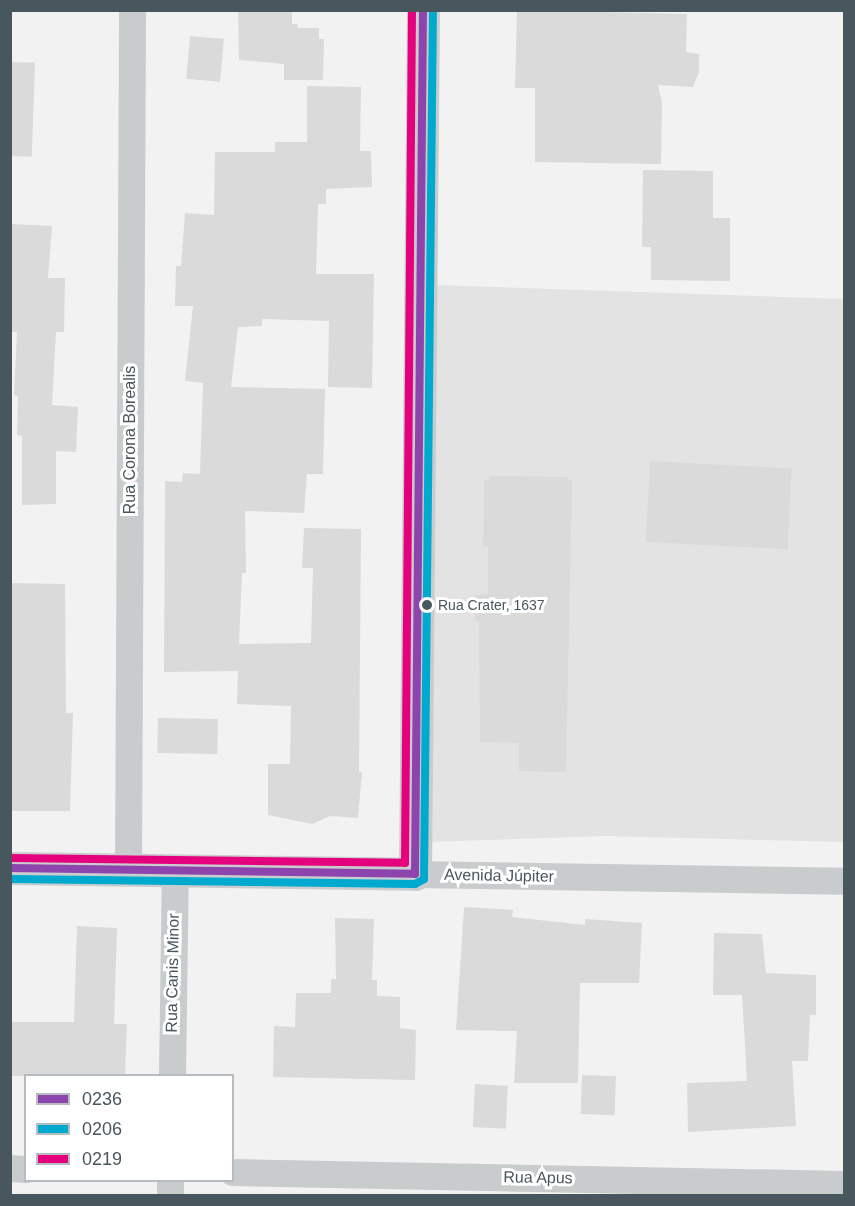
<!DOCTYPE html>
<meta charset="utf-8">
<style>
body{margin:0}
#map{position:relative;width:855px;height:1206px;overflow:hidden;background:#f2f2f2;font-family:Arial,sans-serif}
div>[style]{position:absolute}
.education>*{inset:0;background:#e4e3e4}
.building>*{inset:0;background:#dadadb;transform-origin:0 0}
.minor>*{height:27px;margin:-13.5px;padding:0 13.5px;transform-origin:13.5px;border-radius:13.5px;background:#c9cccd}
.tertiary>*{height:33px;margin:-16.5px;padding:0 16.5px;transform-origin:16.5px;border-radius:16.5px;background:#c9cccd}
.secondary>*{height:33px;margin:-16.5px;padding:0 16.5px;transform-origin:16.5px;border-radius:16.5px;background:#c9cdcf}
.bus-1>*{height:8px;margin:-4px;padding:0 4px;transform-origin:4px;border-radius:4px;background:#8e44ad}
.bus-2>*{height:8px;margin:-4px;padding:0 4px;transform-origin:4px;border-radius:4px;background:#00a9ce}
.bus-3>*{height:8px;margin:-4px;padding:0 4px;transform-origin:4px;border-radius:4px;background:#e5007d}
.dots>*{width:16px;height:16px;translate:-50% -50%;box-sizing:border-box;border:3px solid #fff;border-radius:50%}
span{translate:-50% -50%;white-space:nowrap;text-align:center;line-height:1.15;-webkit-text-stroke:6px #fff;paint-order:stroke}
.bus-label{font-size:14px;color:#48575e}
.left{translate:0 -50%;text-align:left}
.street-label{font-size:16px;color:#48575e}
.frame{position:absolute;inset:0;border:12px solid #48575e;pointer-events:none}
.legend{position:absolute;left:24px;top:1074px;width:210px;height:108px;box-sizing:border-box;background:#fff;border:2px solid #b6bcbf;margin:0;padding:8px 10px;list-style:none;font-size:18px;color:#48575e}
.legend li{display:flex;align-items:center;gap:12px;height:30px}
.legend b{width:30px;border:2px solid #b6bcbf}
</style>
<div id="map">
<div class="education">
<i style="clip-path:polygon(437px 285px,844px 299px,844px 842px,605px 836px,427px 842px)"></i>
</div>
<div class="building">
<i style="clip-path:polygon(238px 10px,292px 10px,292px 24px,297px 24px,298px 28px,319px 28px,319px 39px,324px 39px,323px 80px,284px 80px,284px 64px,239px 60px)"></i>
<i style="clip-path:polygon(517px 10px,687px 14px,686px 52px,699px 54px,699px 72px,693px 87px,658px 85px,662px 103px,661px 164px,535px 162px,535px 88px,515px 88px)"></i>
<i style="left:190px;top:36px;width:34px;height:43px;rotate:5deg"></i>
<i style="left:10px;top:62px;width:25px;height:94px;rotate:2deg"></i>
<i style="clip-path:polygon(307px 86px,361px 87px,360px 151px,371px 151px,372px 187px,326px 189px,326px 204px,318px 204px,316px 274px,374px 274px,372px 388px,328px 387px,329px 321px,262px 319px,262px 326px,238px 327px,231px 387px,325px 389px,323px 474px,307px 474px,304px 513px,245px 511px,246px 573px,242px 573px,239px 644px,311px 643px,313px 568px,302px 568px,304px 528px,361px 529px,359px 772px,362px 772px,358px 818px,330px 816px,312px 824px,268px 815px,268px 764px,290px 764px,291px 706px,237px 704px,238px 671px,164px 672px,165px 481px,182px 482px,183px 473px,200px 474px,203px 383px,185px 381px,193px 306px,175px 306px,176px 266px,181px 266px,185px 213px,214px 215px,215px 152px,275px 152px,275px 142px,307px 142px)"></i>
<i style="clip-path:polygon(643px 170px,713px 171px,713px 218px,730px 218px,730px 281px,651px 280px,651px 247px,642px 247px)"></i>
<i style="clip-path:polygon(10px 224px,52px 226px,48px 278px,65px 278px,64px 332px,56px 332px,52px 405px,78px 407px,76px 452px,56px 451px,56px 504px,22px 505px,22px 436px,17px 435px,18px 396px,14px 395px,17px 332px,10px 332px)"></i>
<i style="left:650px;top:461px;width:142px;height:81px;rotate:3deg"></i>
<i style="clip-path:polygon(489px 476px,567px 477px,572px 482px,566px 772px,519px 771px,519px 743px,480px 742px,479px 621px,475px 621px,474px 595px,488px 594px,488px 547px,483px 547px,484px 480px,489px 481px)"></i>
<i style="clip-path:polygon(10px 583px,65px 584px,66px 713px,73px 713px,70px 811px,10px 811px)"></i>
<i style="left:158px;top:718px;width:60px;height:35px;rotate:1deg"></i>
<i style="clip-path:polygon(464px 907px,513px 910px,512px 917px,585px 925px,585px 919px,642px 923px,639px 983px,580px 983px,578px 1083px,514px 1083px,517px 1031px,456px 1030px)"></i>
<i style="clip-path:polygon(335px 918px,374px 919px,372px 980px,377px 980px,377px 996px,400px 997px,400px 1028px,416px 1030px,415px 1080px,273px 1077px,274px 1026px,295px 1027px,296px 993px,331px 993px,331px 979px,336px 979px)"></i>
<i style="clip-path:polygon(77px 926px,117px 928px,114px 1024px,127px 1024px,125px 1076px,10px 1076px,10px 1022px,74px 1022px)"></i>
<i style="clip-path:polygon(714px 933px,762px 934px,766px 973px,816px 975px,816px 1015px,810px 1015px,808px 1061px,792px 1061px,796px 1126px,688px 1132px,687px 1083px,747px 1081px,742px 995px,713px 995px)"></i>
<i style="left:582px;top:1075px;width:34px;height:39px;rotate:2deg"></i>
<i style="left:475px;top:1084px;width:33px;height:43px;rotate:3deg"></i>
</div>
<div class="minor">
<i style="left:128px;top:870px;width:860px;rotate:-89.73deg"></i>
<i style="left:415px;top:874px;width:429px;rotate:0.9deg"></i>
<i style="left:172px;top:1076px;width:206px;rotate:-89.2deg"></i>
<i style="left:10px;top:1168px;width:16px;rotate:4deg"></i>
<i style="left:232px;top:1172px;width:612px;rotate:1.12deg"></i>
<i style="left:170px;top:1196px;width:16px;rotate:-90deg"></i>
</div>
<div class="tertiary">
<i style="left:415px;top:874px;width:864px;rotate:-89.47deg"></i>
</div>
<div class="secondary">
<i style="left:10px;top:868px;width:405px;rotate:0.8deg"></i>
</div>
<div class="bus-1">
<i style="left:10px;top:868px;width:405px;rotate:0.8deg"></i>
<i style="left:415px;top:874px;width:864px;rotate:-89.47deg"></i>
</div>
<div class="bus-2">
<i style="left:10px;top:879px;width:405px;rotate:0.7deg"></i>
<i style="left:415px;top:884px;width:10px;rotate:-29deg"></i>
<i style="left:424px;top:879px;width:869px;rotate:-89.41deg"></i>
</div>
<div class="bus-3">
<i style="left:10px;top:858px;width:395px;rotate:0.7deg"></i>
<i style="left:405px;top:863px;width:853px;rotate:-89.53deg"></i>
</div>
<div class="dots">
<i style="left:427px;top:605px;background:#48575e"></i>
</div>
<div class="bus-label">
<span class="left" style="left:438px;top:605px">Rua Crater, 1637</span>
</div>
<div class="street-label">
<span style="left:130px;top:440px;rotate:-90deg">Rua Corona Borealis</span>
<span style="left:499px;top:876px;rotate:1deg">Avenida Júpiter</span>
<span style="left:173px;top:973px;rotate:-89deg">Rua Canis Minor</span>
<span style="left:538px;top:1178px;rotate:1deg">Rua Apus</span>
</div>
<div class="frame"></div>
<ul class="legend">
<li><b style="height:8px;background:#8e44ad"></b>0236</li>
<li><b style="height:8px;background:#00a9ce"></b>0206</li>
<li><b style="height:8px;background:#e5007d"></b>0219</li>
</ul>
</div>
